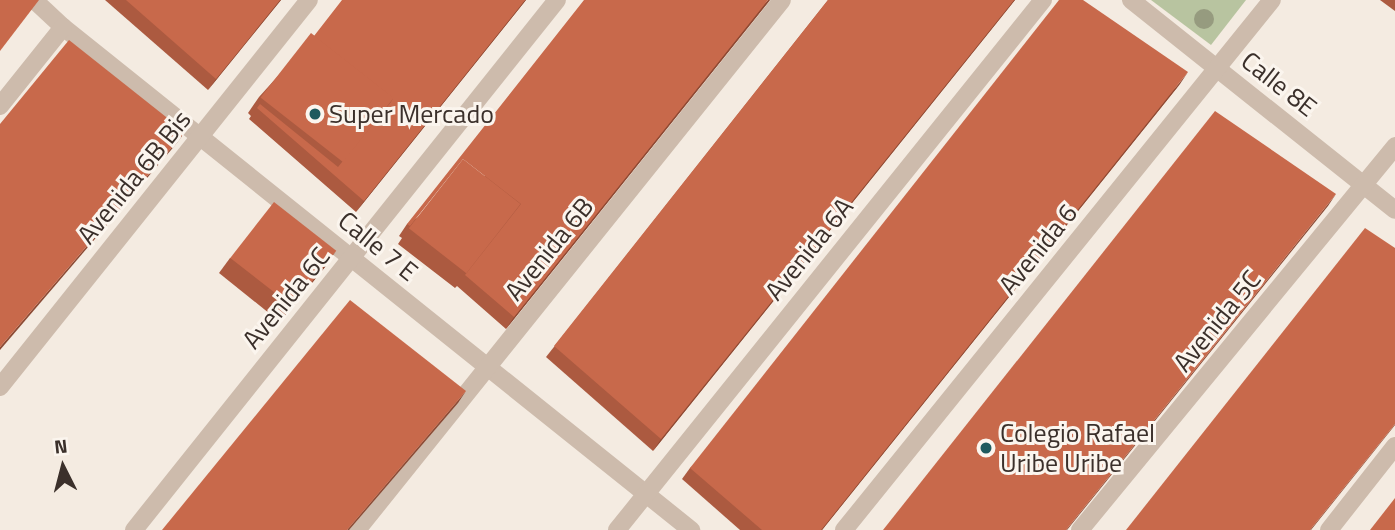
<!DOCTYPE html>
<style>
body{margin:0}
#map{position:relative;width:1395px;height:530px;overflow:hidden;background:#f4ebe1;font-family:"Titillium Web",sans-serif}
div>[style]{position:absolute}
.green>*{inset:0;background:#b8c4a0}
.street>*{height:18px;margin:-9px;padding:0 9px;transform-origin:9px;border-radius:9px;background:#cdbbac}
.trees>*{width:20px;height:20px;margin:-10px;border-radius:50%;background:#969b7f}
.wall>*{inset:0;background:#ac5a40}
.shaded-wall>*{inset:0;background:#8c4a34}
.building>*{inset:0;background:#c8694b;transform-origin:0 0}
.dots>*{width:19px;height:19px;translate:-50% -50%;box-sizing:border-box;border:4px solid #fbf5ee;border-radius:50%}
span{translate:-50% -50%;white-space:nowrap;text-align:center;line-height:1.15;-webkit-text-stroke:6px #fbf5ee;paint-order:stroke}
.street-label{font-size:26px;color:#3b302b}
.poi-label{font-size:26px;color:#3b302b}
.left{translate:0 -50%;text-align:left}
.north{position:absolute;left:28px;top:432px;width:70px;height:70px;-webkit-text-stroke:5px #fbf5ee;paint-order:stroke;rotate:354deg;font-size:19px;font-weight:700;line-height:28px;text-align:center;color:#3b302b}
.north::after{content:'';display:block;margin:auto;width:24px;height:32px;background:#3b302b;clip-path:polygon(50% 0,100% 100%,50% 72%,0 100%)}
</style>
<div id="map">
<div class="green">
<i style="clip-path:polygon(1151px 0,1246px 0,1211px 45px)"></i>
</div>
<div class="street">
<i style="left:34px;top:0;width:40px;rotate:43deg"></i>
<i style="left:63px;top:27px;width:805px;rotate:38.69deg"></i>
<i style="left:1131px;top:0;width:337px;rotate:38.5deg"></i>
<i style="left:0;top:106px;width:101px;rotate:-51.4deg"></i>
<i style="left:0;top:387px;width:495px;rotate:-51.4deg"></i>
<i style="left:134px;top:530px;width:678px;rotate:-51.41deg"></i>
<i style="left:357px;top:530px;width:679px;rotate:-51.27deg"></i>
<i style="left:617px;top:530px;width:680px;rotate:-51.21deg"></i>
<i style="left:844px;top:530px;width:681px;rotate:-51.08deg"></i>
<i style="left:1080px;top:530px;width:497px;rotate:-50.6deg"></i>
<i style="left:1329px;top:530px;width:107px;rotate:-51.8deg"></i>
</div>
<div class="trees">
<i style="left:1204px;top:19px"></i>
</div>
<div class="wall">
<i style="clip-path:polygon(105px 0,281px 0,208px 90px)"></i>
<i style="clip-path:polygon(526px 0,356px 212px,249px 119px,251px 116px,248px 113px,259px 97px,314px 36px)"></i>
<i style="clip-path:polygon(770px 0,506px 329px,457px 286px,455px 288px,398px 244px,402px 238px,399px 236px,407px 224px)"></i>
<i style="clip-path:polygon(828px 0,1015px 0,653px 451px,546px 357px)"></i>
<i style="clip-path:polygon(1380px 0,1395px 0,1395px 11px)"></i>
<i style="clip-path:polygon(1180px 84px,822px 530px,740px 530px,682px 479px,690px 468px)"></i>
<i style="clip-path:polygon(230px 258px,325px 267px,280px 322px,219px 273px)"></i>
</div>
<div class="shaded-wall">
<i style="clip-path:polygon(280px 0,281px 0,208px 90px,216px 79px)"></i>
<i style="clip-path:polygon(525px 0,526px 0,356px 212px,364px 201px)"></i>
<i style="clip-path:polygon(768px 0,770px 0,506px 329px,514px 317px)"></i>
<i style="clip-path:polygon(1014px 0,1015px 0,653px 451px,661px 439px)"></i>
<i style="clip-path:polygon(1188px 72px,1180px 84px,822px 530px,821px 530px)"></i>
<i style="clip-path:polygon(185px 132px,177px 143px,0 350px,0 347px)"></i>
<i style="clip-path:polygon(1336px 194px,1328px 206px,1067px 530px,1066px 530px)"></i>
<i style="clip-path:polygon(336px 251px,325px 267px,280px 322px,291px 306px)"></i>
<i style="clip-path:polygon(466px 391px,458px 403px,349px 530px,347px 530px)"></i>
<i style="clip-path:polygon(1395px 424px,1395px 425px,1311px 530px,1310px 530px)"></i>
</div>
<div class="building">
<i style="clip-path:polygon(0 0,39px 0,0 51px)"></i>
<i style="clip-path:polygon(126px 0,280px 0,216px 79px)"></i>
<i style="clip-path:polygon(342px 0,525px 0,364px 201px,257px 108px,260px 104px,338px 167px,391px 102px,393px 98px,314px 36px)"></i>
<i style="clip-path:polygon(584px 0,768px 0,514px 317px,465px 275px,521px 204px,463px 159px,410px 226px,407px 224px)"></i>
<i style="clip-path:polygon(828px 0,1014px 0,661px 439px,554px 346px)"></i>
<i style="clip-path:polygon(1059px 0,1083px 0,1188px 72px,821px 530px,762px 530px,690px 468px)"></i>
<i style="left:311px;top:33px;width:105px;height:82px;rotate:38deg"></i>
<i style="clip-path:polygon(69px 40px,185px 132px,0 347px,0 124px)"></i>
<i style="clip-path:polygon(1215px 111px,1336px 194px,1066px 530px,883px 530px)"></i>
<i style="left:463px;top:159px;width:73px;height:88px;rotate:38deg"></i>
<i style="left:274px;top:202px;width:79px;height:71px;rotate:38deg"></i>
<i style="clip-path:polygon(1365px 228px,1395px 248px,1395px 424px,1310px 530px,1126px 530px)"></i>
<i style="clip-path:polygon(350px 300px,466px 391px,347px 530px,162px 530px)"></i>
<i style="clip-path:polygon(1395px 498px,1395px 530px,1370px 530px)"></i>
</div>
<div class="dots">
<i style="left:315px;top:114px;background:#1f5a5e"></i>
<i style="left:986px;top:448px;background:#1f5a5e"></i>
</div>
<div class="street-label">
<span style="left:1279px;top:84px;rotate:38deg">Calle 8E</span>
<span style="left:134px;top:177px;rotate:-51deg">Avenida 6B Bis</span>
<span style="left:378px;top:246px;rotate:39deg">Calle 7 E</span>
<span style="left:549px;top:249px;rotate:-51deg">Avenida 6B</span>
<span style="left:809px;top:249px;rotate:-51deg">Avenida 6A</span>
<span style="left:1038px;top:249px;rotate:-51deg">Avenida 6</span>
<span style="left:286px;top:298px;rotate:-51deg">Avenida 6C</span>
<span style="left:1217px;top:321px;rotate:-51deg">Avenida 5C</span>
</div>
<div class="poi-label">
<span class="left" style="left:329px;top:114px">Super Mercado</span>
<span class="left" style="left:1000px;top:448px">Colegio Rafael<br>Uribe Uribe</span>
</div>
<div class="north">N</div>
</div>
